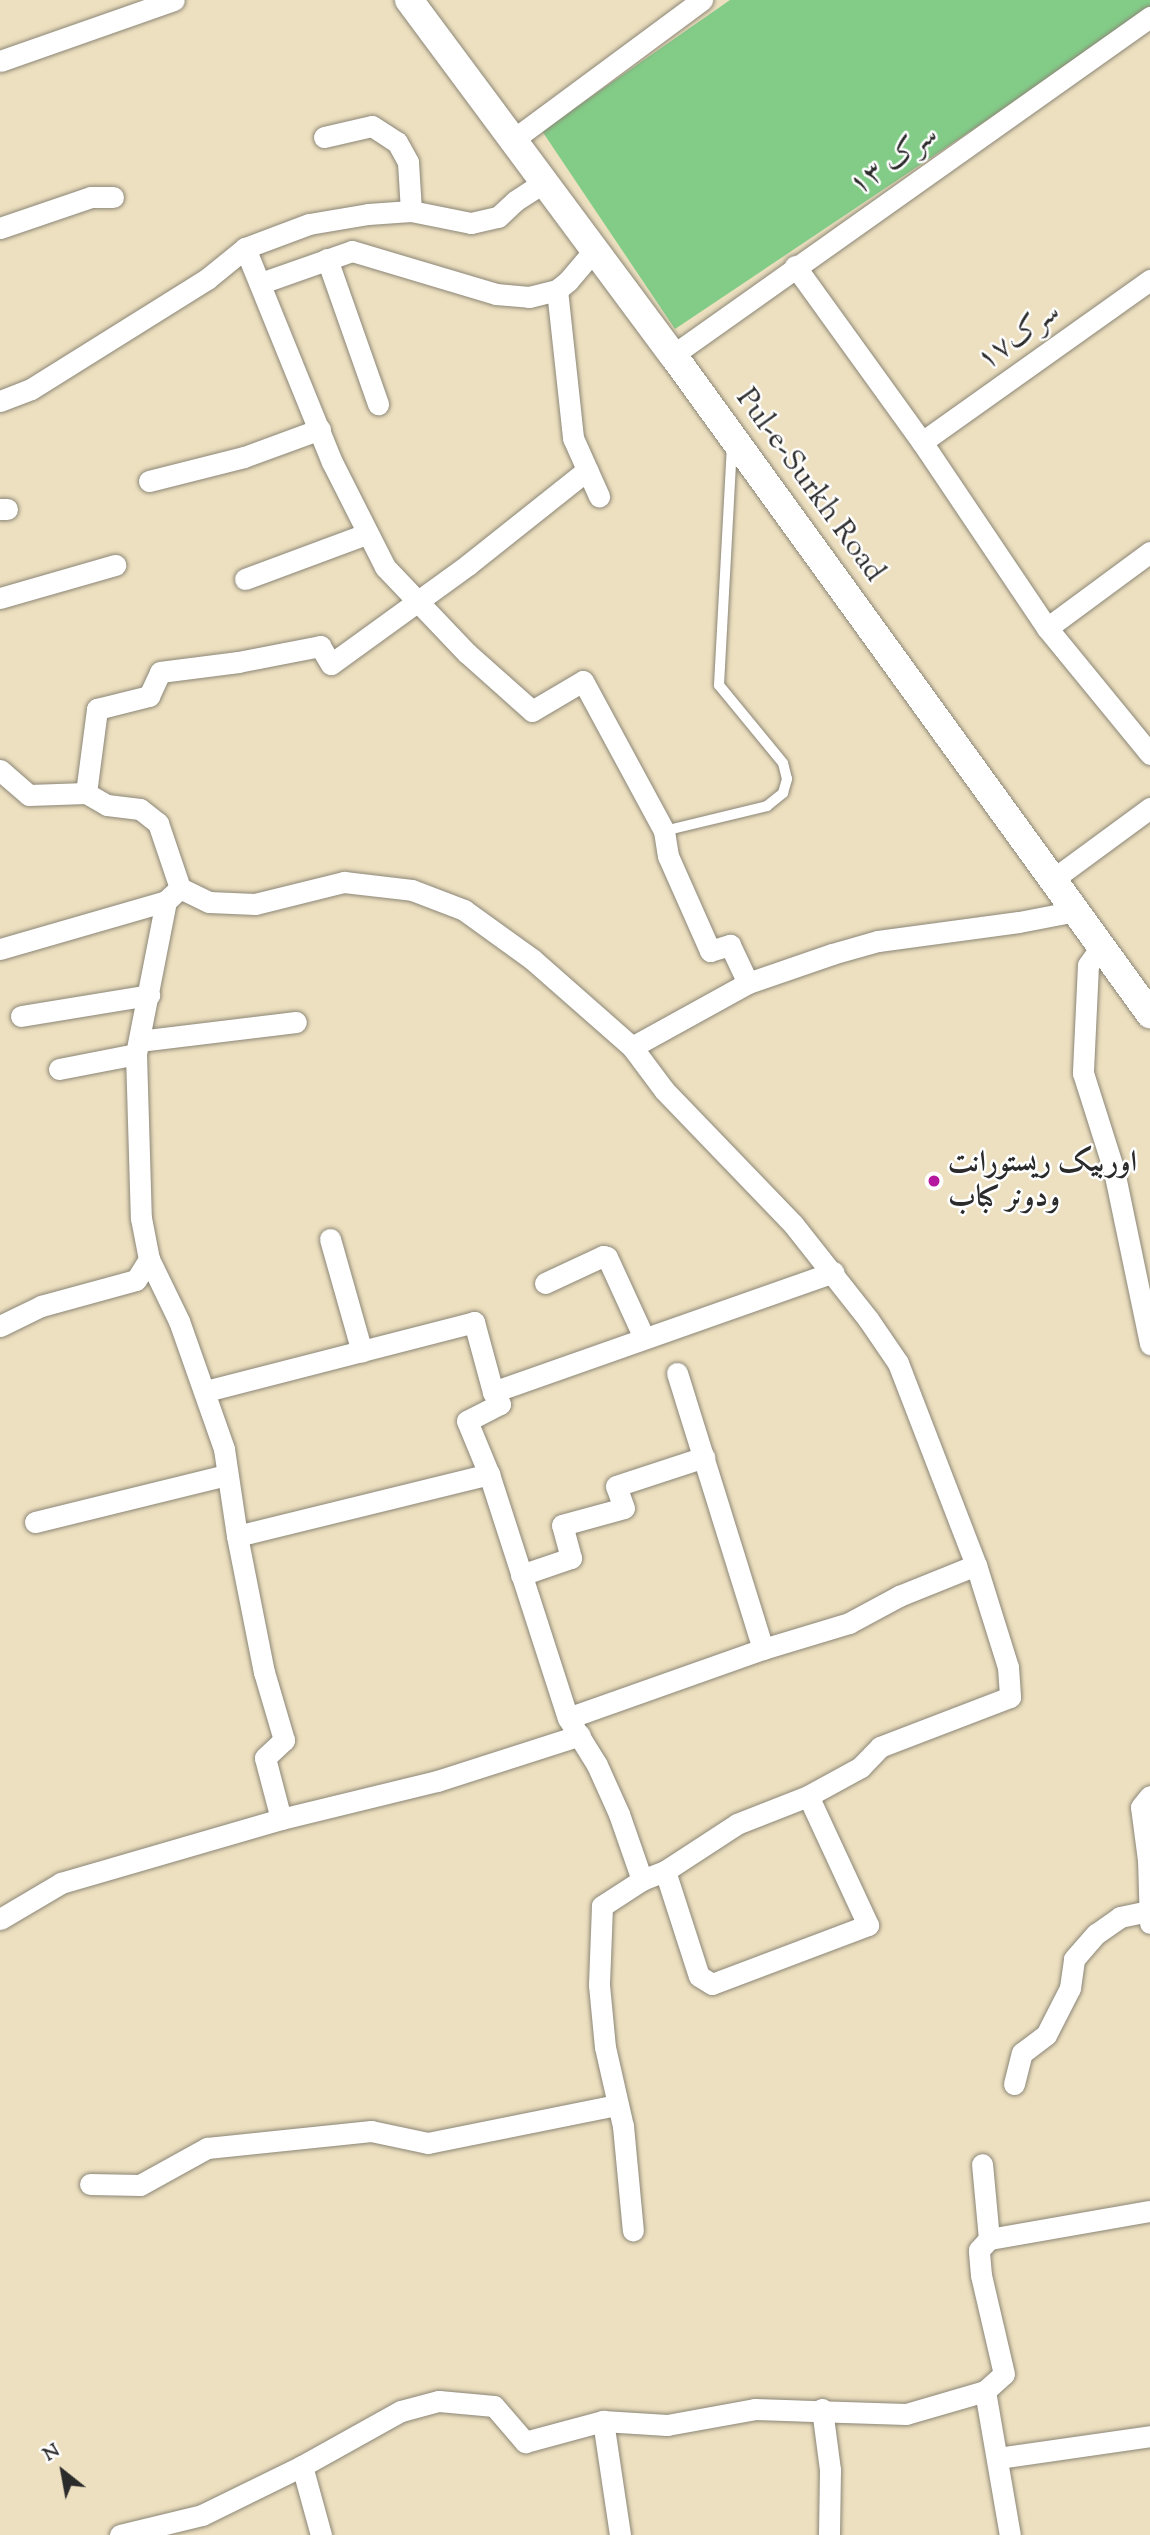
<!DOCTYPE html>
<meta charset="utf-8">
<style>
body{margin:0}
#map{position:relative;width:1150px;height:2535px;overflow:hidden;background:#ede0c0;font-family:"Sorts Mill Goudy",Amiri,serif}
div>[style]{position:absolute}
.green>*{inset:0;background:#83cc88}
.roads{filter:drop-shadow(0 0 2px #8c8676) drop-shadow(0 0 2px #8c8676)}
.service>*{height:10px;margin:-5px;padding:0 5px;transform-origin:5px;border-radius:5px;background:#fff}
.minor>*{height:21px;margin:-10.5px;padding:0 10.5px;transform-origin:10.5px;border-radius:10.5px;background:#fff}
.tertiary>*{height:28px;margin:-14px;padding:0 14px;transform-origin:14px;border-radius:14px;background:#fff}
.dots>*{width:19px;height:19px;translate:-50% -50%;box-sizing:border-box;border:4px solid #fff;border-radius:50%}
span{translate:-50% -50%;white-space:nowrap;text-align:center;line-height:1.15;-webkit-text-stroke:5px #fff;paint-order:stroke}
.street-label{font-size:30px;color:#2b2b2b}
.poi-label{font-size:30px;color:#2b2b2b;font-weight:700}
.left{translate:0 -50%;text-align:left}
.north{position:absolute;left:28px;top:2437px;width:70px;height:70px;-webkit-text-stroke:5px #fff;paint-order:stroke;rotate:329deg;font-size:19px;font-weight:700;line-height:28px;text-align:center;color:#2b2b2b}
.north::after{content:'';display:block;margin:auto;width:24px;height:32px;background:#2b2b2b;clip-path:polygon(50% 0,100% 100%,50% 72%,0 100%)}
</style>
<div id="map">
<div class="green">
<i style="clip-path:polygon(730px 0,1150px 0,1150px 11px,675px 329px,542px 131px)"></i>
</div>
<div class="roads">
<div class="service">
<i style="left:664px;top:831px;width:106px;rotate:-13.6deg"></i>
<i style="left:767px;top:806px;width:21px;rotate:-39deg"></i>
<i style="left:783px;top:793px;width:15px;rotate:-74deg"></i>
<i style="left:787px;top:779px;width:16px;rotate:-104deg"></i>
<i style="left:783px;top:763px;width:101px;rotate:-129.4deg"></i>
<i style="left:719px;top:685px;width:238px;rotate:-86.9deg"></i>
</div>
<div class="minor">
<i style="left:0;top:61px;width:184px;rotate:-19.3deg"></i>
<i style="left:324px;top:137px;width:49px;rotate:-12.9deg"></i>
<i style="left:372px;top:126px;width:30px;rotate:33deg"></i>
<i style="left:397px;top:142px;width:23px;rotate:61deg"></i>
<i style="left:408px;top:162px;width:49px;rotate:86.5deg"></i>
<i style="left:514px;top:139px;width:234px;rotate:-36.5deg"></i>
<i style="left:0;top:228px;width:96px;rotate:-18.8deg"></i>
<i style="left:91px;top:197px;width:22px"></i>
<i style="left:245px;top:248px;width:231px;rotate:67.9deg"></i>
<i style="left:332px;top:462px;width:118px;rotate:63.2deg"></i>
<i style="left:385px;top:567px;width:119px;rotate:46.4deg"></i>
<i style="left:467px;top:653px;width:87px;rotate:41.7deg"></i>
<i style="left:532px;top:711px;width:59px;rotate:-30.5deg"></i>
<i style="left:583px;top:681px;width:170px;rotate:61.6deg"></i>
<i style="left:664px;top:831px;width:25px;rotate:81deg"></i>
<i style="left:668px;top:856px;width:104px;rotate:66.1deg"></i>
<i style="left:710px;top:951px;width:21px;rotate:-17deg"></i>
<i style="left:730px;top:945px;width:42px;rotate:64.7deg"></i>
<i style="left:327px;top:259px;width:154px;rotate:70.6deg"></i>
<i style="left:795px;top:266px;width:217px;rotate:54.2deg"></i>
<i style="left:922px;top:442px;width:224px;rotate:56.1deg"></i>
<i style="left:1047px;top:628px;width:163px;rotate:50.7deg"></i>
<i style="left:261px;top:283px;width:96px;rotate:-19.4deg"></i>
<i style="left:352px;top:251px;width:150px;rotate:16.6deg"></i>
<i style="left:496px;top:294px;width:33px;rotate:5deg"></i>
<i style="left:529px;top:297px;width:29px;rotate:-14deg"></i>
<i style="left:557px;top:290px;width:14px;rotate:-39deg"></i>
<i style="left:568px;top:281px;width:42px;rotate:-49.8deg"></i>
<i style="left:557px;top:290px;width:149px;rotate:83.8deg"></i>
<i style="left:573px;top:438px;width:64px;rotate:65.9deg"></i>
<i style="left:673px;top:355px;width:585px;rotate:-35.32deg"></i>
<i style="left:0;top:401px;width:33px;rotate:-21deg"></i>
<i style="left:31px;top:389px;width:208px;rotate:-32deg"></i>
<i style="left:207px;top:279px;width:49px;rotate:-39.2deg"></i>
<i style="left:245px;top:248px;width:68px;rotate:-20.6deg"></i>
<i style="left:309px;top:224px;width:60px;rotate:-9.6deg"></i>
<i style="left:368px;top:214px;width:43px;rotate:-4deg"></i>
<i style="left:411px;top:211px;width:61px;rotate:11.3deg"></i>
<i style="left:471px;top:223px;width:28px;rotate:-13deg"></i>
<i style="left:498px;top:217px;width:23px;rotate:-43deg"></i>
<i style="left:515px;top:201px;width:37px;rotate:-33deg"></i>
<i style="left:922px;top:442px;width:280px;rotate:-35.4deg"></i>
<i style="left:149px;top:481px;width:98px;rotate:-14.2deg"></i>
<i style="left:244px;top:457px;width:81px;rotate:-20.2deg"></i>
<i style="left:0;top:509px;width:7px"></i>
<i style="left:245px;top:579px;width:129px;rotate:-20.4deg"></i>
<i style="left:0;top:598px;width:120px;rotate:-16deg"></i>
<i style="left:1047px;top:628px;width:128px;rotate:-36.4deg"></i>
<i style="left:0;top:770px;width:38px;rotate:41deg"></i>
<i style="left:29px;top:795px;width:57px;rotate:-2deg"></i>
<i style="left:86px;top:793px;width:24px;rotate:30deg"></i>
<i style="left:107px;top:805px;width:33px;rotate:7deg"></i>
<i style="left:140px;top:809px;width:23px;rotate:38deg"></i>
<i style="left:158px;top:823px;width:69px;rotate:71.3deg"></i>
<i style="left:180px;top:888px;width:32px;rotate:26deg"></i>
<i style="left:209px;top:902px;width:46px;rotate:2.5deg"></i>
<i style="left:255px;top:904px;width:92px;rotate:-13.9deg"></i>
<i style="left:344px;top:882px;width:68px;rotate:6.7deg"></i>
<i style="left:412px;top:890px;width:56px;rotate:21deg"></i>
<i style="left:464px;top:910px;width:84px;rotate:35.8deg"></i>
<i style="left:532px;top:959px;width:133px;rotate:41.3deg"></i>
<i style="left:632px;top:1047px;width:54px;rotate:53.3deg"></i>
<i style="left:664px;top:1090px;width:186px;rotate:46.1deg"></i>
<i style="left:793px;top:1224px;width:121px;rotate:51.7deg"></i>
<i style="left:868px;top:1319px;width:53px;rotate:55.7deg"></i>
<i style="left:898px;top:1363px;width:217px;rotate:68.9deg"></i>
<i style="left:976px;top:1565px;width:107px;rotate:72.6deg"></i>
<i style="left:1008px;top:1667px;width:30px;rotate:86deg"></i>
<i style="left:1010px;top:1697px;width:139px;rotate:159deg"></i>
<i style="left:880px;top:1747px;width:28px;rotate:134deg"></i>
<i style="left:861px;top:1767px;width:60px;rotate:151.3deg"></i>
<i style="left:808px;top:1796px;width:76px;rotate:158.5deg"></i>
<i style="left:737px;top:1824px;width:86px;rotate:146.9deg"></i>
<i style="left:665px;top:1871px;width:25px;rotate:159deg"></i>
<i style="left:642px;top:1880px;width:48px;rotate:147deg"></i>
<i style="left:602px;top:1906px;width:79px;rotate:92.2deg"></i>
<i style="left:599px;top:1985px;width:62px;rotate:84.5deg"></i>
<i style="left:605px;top:2047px;width:81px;rotate:77.2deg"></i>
<i style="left:623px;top:2126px;width:105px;rotate:84.6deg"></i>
<i style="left:86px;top:793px;width:85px;rotate:-82.5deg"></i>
<i style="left:97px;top:709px;width:54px;rotate:-14deg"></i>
<i style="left:149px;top:696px;width:26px;rotate:-65deg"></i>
<i style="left:160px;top:672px;width:79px;rotate:-7.3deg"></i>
<i style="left:238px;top:662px;width:84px;rotate:-11deg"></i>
<i style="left:320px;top:646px;width:21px;rotate:59deg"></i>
<i style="left:331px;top:664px;width:170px;rotate:-35.9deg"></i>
<i style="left:469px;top:564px;width:151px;rotate:-38.5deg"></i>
<i style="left:1052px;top:880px;width:122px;rotate:-36.3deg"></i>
<i style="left:180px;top:888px;width:19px;rotate:137deg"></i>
<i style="left:166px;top:901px;width:156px;rotate:101.1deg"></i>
<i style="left:136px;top:1054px;width:164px;rotate:88.3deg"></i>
<i style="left:141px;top:1218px;width:42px;rotate:79deg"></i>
<i style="left:149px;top:1259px;width:69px;rotate:64.2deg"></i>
<i style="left:179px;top:1321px;width:136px;rotate:70.6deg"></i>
<i style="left:224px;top:1449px;width:88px;rotate:81.5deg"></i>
<i style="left:237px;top:1536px;width:139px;rotate:78.8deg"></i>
<i style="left:264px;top:1672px;width:71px;rotate:73.6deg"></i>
<i style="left:284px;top:1740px;width:26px;rotate:137deg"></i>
<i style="left:265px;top:1758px;width:63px;rotate:75.3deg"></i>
<i style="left:1101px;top:947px;width:22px;rotate:126deg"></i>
<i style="left:1088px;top:965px;width:108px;rotate:92.7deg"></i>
<i style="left:1083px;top:1073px;width:103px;rotate:72.4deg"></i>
<i style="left:1114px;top:1171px;width:177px;rotate:78.2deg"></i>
<i style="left:0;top:949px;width:173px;rotate:-16.1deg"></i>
<i style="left:21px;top:1016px;width:130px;rotate:-9.3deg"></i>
<i style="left:139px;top:1041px;width:158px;rotate:-6.9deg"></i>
<i style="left:632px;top:1047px;width:132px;rotate:-28.9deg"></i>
<i style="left:748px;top:983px;width:89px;rotate:-19deg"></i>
<i style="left:832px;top:954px;width:48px;rotate:-15.8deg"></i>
<i style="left:878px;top:941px;width:142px;rotate:-7.7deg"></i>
<i style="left:1019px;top:922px;width:58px;rotate:-10.9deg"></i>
<i style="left:59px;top:1069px;width:78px;rotate:-11deg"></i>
<i style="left:330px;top:1239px;width:117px;rotate:74.2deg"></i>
<i style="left:545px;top:1283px;width:64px;rotate:-25deg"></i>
<i style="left:603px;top:1256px;width:4px;rotate:14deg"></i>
<i style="left:607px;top:1257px;width:89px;rotate:65.4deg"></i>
<i style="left:0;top:1326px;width:46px;rotate:-26deg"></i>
<i style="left:41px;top:1306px;width:98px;rotate:-15.3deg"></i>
<i style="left:136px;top:1280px;width:25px;rotate:-58deg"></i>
<i style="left:677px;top:1373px;width:289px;rotate:72.7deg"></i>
<i style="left:206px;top:1391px;width:277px;rotate:-14.4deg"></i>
<i style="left:474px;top:1322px;width:73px;rotate:74.8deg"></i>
<i style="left:493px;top:1392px;width:14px;rotate:60deg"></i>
<i style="left:500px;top:1404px;width:37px;rotate:153deg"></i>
<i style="left:467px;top:1421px;width:57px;rotate:67.5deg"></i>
<i style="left:489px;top:1474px;width:256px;rotate:72.1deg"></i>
<i style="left:568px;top:1718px;width:55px;rotate:58.3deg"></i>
<i style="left:597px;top:1765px;width:54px;rotate:65.8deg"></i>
<i style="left:619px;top:1814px;width:70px;rotate:70.8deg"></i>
<i style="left:493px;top:1392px;width:361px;rotate:-19.4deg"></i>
<i style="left:35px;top:1522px;width:198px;rotate:-13.8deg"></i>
<i style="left:237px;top:1536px;width:260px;rotate:-13.8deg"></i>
<i style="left:521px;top:1575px;width:53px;rotate:-18.8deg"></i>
<i style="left:571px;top:1558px;width:34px;rotate:-105deg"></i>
<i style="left:562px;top:1525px;width:64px;rotate:-15.3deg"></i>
<i style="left:624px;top:1508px;width:23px;rotate:-110deg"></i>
<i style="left:616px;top:1486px;width:93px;rotate:-18.2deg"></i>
<i style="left:568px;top:1718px;width:207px;rotate:-19.5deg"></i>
<i style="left:763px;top:1649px;width:90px;rotate:-16.8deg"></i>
<i style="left:849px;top:1623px;width:57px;rotate:-28.4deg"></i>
<i style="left:899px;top:1596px;width:83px;rotate:-21.9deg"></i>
<i style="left:665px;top:1871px;width:110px;rotate:72.1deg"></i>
<i style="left:699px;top:1976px;width:15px;rotate:32deg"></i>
<i style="left:712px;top:1984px;width:167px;rotate:-20.7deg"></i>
<i style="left:868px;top:1925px;width:142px;rotate:-114.9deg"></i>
<i style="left:0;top:1919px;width:71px;rotate:-30.5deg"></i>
<i style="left:61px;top:1883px;width:229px;rotate:-16.2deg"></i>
<i style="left:281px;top:1819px;width:161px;rotate:-13.7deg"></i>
<i style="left:437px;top:1781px;width:150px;rotate:-17.8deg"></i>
<i style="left:1150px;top:1923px;width:63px;rotate:-91.8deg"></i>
<i style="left:1148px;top:1860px;width:53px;rotate:-97.5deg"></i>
<i style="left:1141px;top:1807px;width:14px;rotate:-51deg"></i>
<i style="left:1014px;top:2084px;width:32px;rotate:-76deg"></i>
<i style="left:1022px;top:2053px;width:30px;rotate:-37deg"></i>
<i style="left:1046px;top:2035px;width:53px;rotate:-62.9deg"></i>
<i style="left:1070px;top:1988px;width:29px;rotate:-82deg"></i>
<i style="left:1074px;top:1959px;width:33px;rotate:-49deg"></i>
<i style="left:1096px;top:1934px;width:29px;rotate:-35deg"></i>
<i style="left:1120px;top:1917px;width:29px;rotate:-12deg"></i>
<i style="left:90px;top:2184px;width:50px;rotate:1.1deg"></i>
<i style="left:140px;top:2185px;width:77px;rotate:-28.9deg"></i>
<i style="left:207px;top:2148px;width:165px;rotate:-5.9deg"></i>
<i style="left:371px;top:2131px;width:58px;rotate:11.9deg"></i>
<i style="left:428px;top:2143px;width:192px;rotate:-11.4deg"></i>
<i style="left:989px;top:2239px;width:163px;rotate:-9.9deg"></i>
<i style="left:985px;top:2391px;width:146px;rotate:80.2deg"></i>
<i style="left:822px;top:2409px;width:62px;rotate:82.5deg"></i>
<i style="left:830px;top:2470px;width:65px;rotate:90.9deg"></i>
<i style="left:603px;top:2421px;width:115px;rotate:81.5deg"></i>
<i style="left:998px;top:2458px;width:154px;rotate:-8.2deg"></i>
<i style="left:302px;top:2466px;width:72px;rotate:74.6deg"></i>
<i style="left:120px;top:2535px;width:84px;rotate:-13.7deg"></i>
<i style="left:202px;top:2515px;width:111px;rotate:-26.1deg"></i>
<i style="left:302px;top:2466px;width:113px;rotate:-29.1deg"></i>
<i style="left:401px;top:2411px;width:39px;rotate:-15deg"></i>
<i style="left:439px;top:2401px;width:55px;rotate:5.2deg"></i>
<i style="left:494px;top:2406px;width:48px;rotate:49.3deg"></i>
<i style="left:525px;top:2442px;width:81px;rotate:-15.1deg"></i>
<i style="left:603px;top:2421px;width:64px;rotate:3.6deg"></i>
<i style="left:667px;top:2425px;width:89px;rotate:-10.3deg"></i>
<i style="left:755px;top:2409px;width:151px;rotate:1.9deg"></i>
<i style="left:906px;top:2414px;width:82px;rotate:-16.2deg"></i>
<i style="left:985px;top:2391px;width:25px;rotate:-42deg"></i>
<i style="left:1004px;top:2374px;width:102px;rotate:-103.1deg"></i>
<i style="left:981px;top:2275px;width:25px;rotate:-95deg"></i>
<i style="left:979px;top:2250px;width:15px;rotate:-48deg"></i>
<i style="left:989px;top:2239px;width:75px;rotate:-95.3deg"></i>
</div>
<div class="tertiary">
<i style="left:409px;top:0;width:442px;rotate:53.4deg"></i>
<i style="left:673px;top:355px;width:814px;rotate:54.1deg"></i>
</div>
</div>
<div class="dots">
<i style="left:934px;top:1181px;background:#b5179e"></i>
</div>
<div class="street-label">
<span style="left:894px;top:161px;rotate:-35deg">سرک ۱۳</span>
<span style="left:1019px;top:337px;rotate:-36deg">سرک۱۷</span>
<span style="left:809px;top:486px;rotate:54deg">Pul-e-Surkh Road</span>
</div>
<div class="poi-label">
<span class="left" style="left:948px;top:1181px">اوربیک ریستورانت<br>ودونر کباب</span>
</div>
<div class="north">N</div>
</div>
